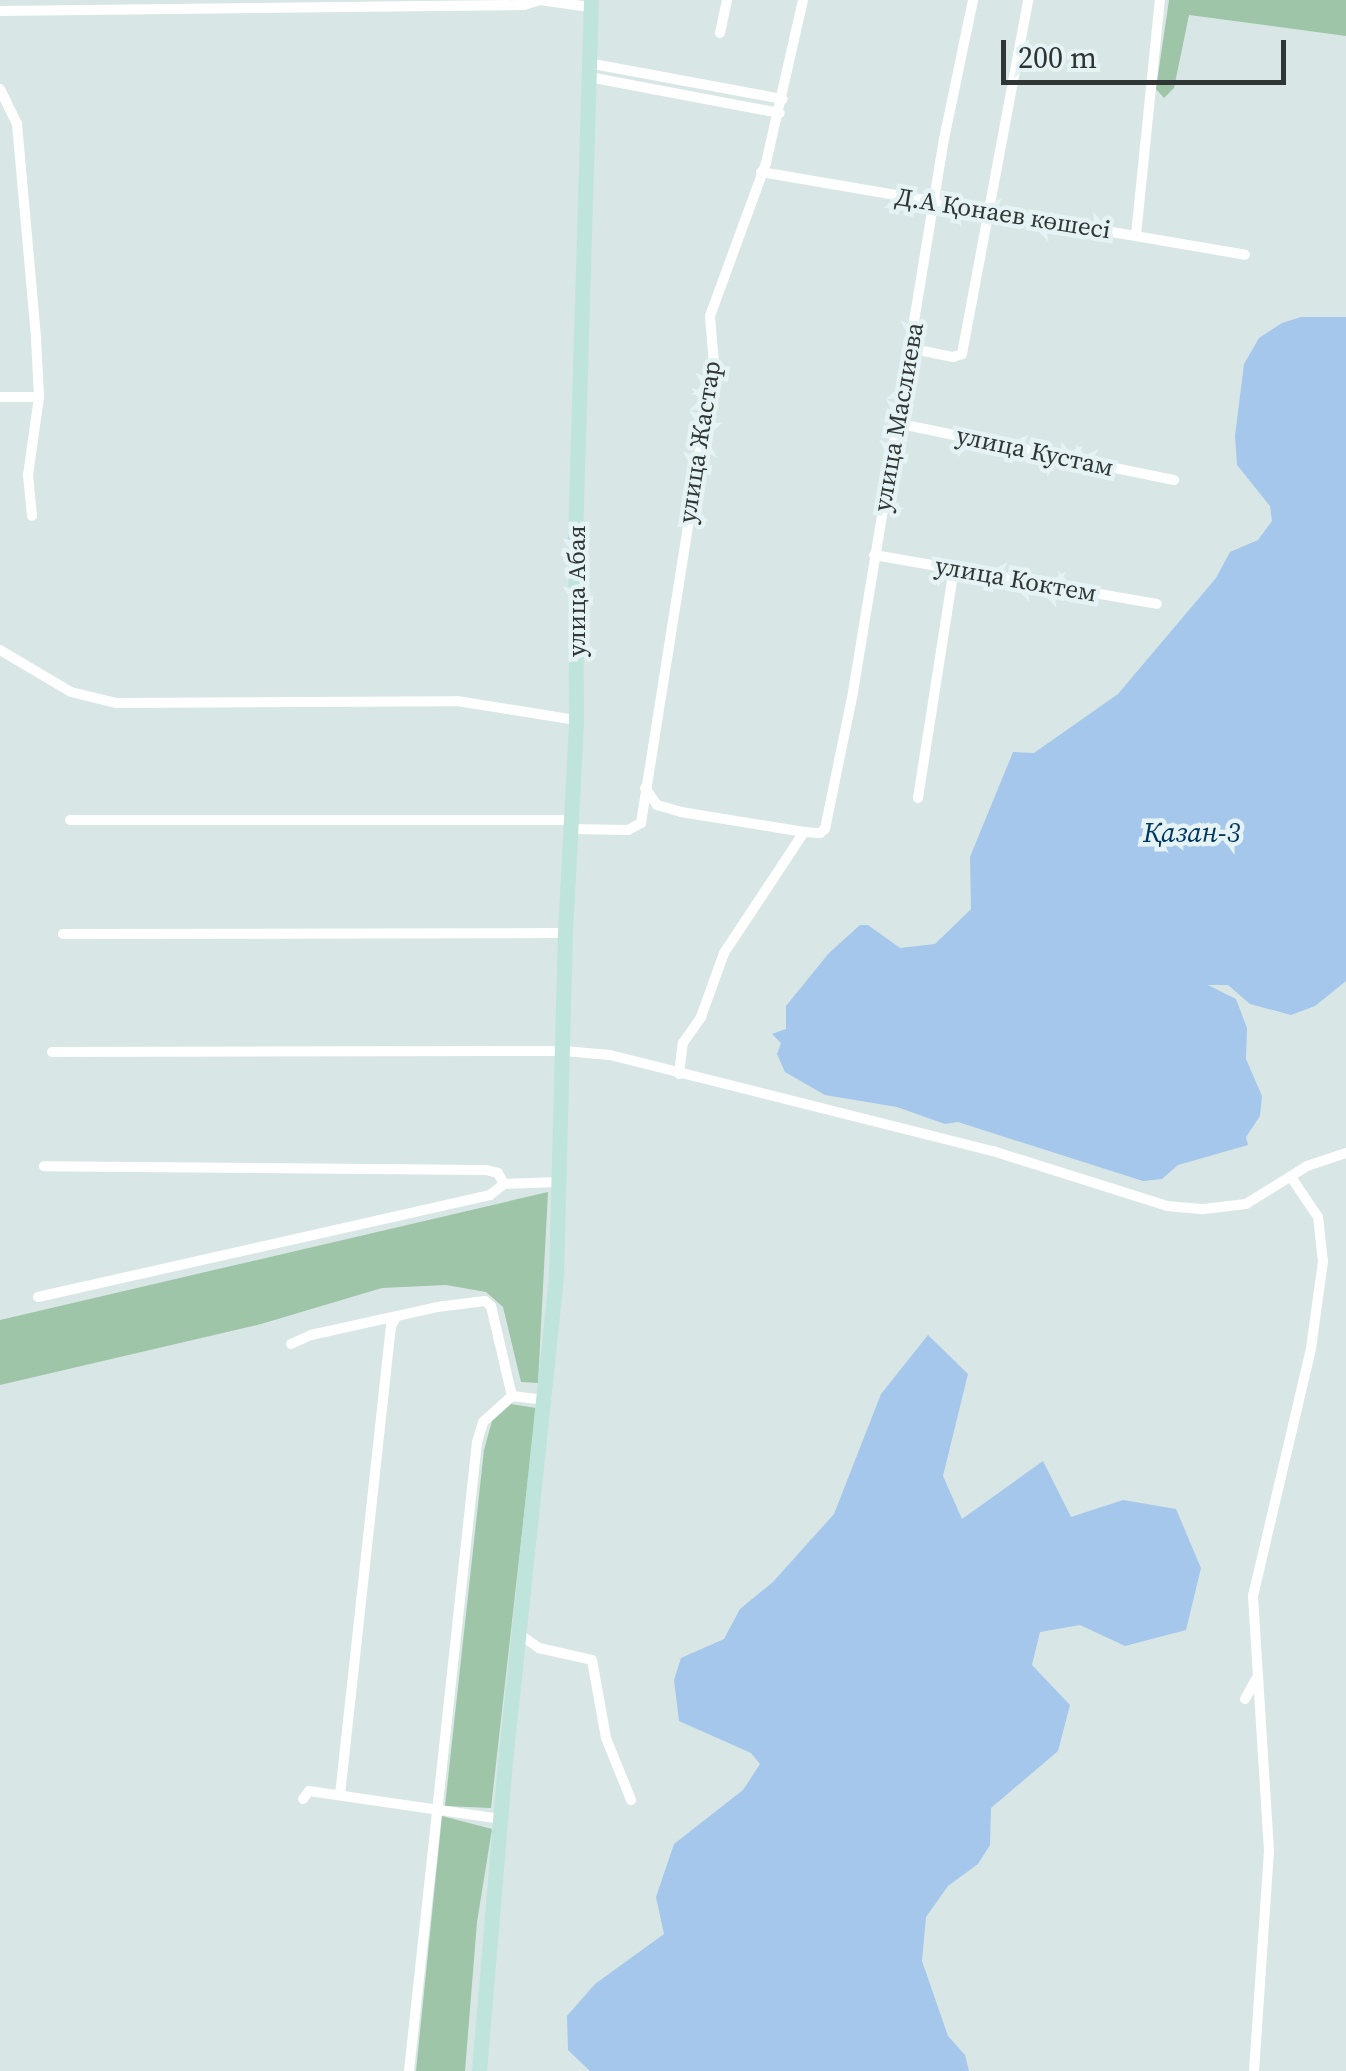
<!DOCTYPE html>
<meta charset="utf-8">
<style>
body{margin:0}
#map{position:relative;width:1346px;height:2071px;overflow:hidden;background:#d9e6e6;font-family:"Source Serif 4",serif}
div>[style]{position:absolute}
.green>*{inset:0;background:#9ec5a7}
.water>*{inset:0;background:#a4c7eb}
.street>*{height:10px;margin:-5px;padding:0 5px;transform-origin:5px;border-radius:5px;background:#fff}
.secondary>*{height:15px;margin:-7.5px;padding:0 7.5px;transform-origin:7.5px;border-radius:7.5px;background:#bfe4dc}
span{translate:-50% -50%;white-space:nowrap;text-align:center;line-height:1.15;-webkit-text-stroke:9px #e6f3f4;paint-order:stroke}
.street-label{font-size:25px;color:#303535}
.water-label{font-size:28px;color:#003762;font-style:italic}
.scale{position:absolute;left:1001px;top:40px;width:285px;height:45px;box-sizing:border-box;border:5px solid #303535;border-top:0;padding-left:12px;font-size:30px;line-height:35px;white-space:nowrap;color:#303535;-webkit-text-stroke:8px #e6f3f4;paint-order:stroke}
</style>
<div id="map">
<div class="green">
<i style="clip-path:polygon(1169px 0,1346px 0,1346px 36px,1189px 15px,1174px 88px,1164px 98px,1156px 89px)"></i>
<i style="clip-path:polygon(548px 1192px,538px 1383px,521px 1382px,503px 1307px,486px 1292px,446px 1285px,382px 1288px,261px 1324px,0 1385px,0 1320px)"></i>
<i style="clip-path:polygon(511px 1404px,536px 1408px,491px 1808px,445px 1806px,484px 1450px,492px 1421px)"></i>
<i style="clip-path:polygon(442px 1816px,492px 1829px,477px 1922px,465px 2071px,416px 2071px)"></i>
</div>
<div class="water">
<i style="clip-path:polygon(1301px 317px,1346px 317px,1346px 981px,1315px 1006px,1291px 1015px,1250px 1004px,1228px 985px,1208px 985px,1236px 999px,1247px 1028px,1246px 1059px,1262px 1096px,1260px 1116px,1246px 1137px,1248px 1145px,1178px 1165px,1162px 1179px,1143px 1181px,958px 1122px,945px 1124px,897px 1107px,825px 1095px,785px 1072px,777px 1054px,781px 1043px,772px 1034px,786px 1029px,786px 1006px,829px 953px,860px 925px,868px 925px,900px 948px,935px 944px,965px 915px,971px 909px,970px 857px,1013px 752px,1034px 753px,1118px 694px,1216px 578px,1230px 552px,1258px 540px,1272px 521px,1270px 506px,1237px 465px,1235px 436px,1244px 364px,1259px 338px,1282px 323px)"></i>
<i style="clip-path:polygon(928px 1335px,968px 1374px,943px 1476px,962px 1519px,1043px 1461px,1071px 1517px,1123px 1500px,1176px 1509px,1201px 1568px,1186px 1630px,1125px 1646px,1080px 1625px,1040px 1632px,1032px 1665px,1070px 1705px,1058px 1751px,991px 1808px,990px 1845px,978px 1864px,948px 1886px,926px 1917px,922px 1961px,948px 2036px,965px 2055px,969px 2071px,590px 2071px,568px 2050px,567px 2016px,595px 1984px,664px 1934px,656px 1897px,674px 1844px,743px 1790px,760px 1764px,751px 1753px,679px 1721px,674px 1680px,681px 1658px,724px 1639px,740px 1609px,773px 1582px,834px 1514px,881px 1394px)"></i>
</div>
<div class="street">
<i style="left:0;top:11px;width:524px;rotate:-0.66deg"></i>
<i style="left:524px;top:5px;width:17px;rotate:-17deg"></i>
<i style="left:540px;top:0;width:50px;rotate:8deg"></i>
<i style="left:720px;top:33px;width:34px;rotate:-78deg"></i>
<i style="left:588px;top:63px;width:198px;rotate:10.5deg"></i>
<i style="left:589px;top:77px;width:194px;rotate:10.7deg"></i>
<i style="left:0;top:89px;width:39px;rotate:64deg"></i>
<i style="left:17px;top:124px;width:216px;rotate:84.9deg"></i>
<i style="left:36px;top:339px;width:58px;rotate:87deg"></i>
<i style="left:39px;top:397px;width:79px;rotate:98deg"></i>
<i style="left:28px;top:475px;width:41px;rotate:84.4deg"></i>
<i style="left:761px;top:172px;width:491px;rotate:9.7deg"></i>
<i style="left:1136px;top:235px;width:236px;rotate:-84.2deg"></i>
<i style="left:909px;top:348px;width:45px;rotate:11.6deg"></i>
<i style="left:953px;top:357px;width:9px;rotate:-18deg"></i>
<i style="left:962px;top:354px;width:360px;rotate:-79.4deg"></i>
<i style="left:0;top:397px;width:39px"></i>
<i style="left:896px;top:423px;width:284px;rotate:11.6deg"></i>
<i style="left:874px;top:555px;width:287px;rotate:9.8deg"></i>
<i style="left:0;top:650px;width:82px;rotate:30.6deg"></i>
<i style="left:71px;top:692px;width:46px;rotate:13.7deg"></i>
<i style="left:116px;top:703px;width:341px;rotate:-0.3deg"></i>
<i style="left:457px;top:701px;width:121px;rotate:9.1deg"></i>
<i style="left:645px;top:788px;width:21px;rotate:55deg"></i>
<i style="left:657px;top:805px;width:25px;rotate:16deg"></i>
<i style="left:681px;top:812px;width:125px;rotate:9.2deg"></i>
<i style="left:804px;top:832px;width:16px;rotate:4deg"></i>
<i style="left:820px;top:833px;width:6px;rotate:-39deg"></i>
<i style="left:825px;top:829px;width:140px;rotate:-78.4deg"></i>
<i style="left:853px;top:692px;width:560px;rotate:-80.66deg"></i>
<i style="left:944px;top:139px;width:142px;rotate:-78.2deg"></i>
<i style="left:918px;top:798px;width:232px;rotate:-81.1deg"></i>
<i style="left:70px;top:820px;width:501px"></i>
<i style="left:571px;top:829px;width:57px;rotate:1deg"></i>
<i style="left:628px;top:830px;width:15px;rotate:-28deg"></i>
<i style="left:641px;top:823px;width:465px;rotate:-81deg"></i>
<i style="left:714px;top:364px;width:48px;rotate:-94.8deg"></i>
<i style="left:710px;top:316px;width:163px;rotate:-69.9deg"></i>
<i style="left:766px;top:163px;width:167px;rotate:-77.2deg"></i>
<i style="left:63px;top:934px;width:502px;rotate:-0.11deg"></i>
<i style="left:52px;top:1052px;width:512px;rotate:-0.11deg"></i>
<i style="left:564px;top:1051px;width:46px;rotate:5deg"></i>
<i style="left:610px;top:1055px;width:395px;rotate:14.1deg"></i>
<i style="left:993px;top:1151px;width:182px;rotate:17.5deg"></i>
<i style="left:1167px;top:1206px;width:37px;rotate:5deg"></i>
<i style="left:1204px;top:1209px;width:42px;rotate:-6.8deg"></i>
<i style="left:1246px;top:1204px;width:72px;rotate:-31.9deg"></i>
<i style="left:1307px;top:1166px;width:41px;rotate:-18.4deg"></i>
<i style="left:679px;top:1074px;width:31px;rotate:-83deg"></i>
<i style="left:683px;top:1043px;width:32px;rotate:-55deg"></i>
<i style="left:701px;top:1017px;width:68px;rotate:-70.2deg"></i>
<i style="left:724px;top:953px;width:145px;rotate:-56.5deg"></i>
<i style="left:504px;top:1184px;width:55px;rotate:-2.1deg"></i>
<i style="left:38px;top:1297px;width:463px;rotate:-12.7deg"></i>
<i style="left:490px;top:1195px;width:18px;rotate:-38deg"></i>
<i style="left:504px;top:1184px;width:13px;rotate:-119deg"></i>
<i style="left:498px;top:1173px;width:12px;rotate:-166deg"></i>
<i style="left:486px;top:1170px;width:442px;rotate:-179.5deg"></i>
<i style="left:291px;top:1344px;width:22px;rotate:-24deg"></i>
<i style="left:311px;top:1335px;width:129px;rotate:-12.5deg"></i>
<i style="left:437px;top:1307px;width:48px;rotate:-7.1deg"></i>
<i style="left:485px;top:1301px;width:8px;rotate:40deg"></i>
<i style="left:491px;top:1306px;width:92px;rotate:76.9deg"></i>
<i style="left:519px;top:1634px;width:24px;rotate:35deg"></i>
<i style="left:539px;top:1648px;width:54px;rotate:12.8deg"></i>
<i style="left:592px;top:1660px;width:79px;rotate:79.8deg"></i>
<i style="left:606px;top:1738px;width:67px;rotate:68deg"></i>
<i style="left:1245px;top:1699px;width:23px;rotate:-61deg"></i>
<i style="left:340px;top:1795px;width:472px;rotate:-83.8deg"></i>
<i style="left:391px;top:1326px;width:8px;rotate:-60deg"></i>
<i style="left:303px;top:1799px;width:10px;rotate:-53deg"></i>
<i style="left:309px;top:1791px;width:195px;rotate:8.3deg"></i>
<i style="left:409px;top:2071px;width:633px;rotate:-83.83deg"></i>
<i style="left:477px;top:1442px;width:21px;rotate:-73deg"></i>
<i style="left:483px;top:1422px;width:39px;rotate:-42deg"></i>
<i style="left:512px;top:1396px;width:33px;rotate:7deg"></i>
<i style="left:1254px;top:2071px;width:221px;rotate:-86.1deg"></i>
<i style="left:1269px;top:1851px;width:256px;rotate:-93.6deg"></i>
<i style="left:1253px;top:1596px;width:255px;rotate:-76.8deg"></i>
<i style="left:1311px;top:1348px;width:87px;rotate:-82.1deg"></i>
<i style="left:1323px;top:1262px;width:45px;rotate:-96.3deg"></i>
<i style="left:1318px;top:1217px;width:48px;rotate:-124deg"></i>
</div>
<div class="secondary">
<i style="left:479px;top:2071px;width:310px;rotate:-85.2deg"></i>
<i style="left:505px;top:1762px;width:491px;rotate:-84deg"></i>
<i style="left:556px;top:1274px;width:341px;rotate:-88.5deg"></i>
<i style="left:565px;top:933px;width:213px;rotate:-87deg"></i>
<i style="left:576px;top:720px;width:182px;rotate:-90.3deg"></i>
<i style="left:575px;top:538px;width:538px;rotate:-88.3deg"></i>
</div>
<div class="street-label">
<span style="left:1003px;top:213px;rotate:9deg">Д.А Қонаев көшесі</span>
<span style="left:898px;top:417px;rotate:-80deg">улица Маслиева</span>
<span style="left:699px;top:442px;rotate:-81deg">улица Жастар</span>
<span style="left:1035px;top:451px;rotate:12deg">улица Кустам</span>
<span style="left:1016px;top:579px;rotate:10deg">улица Коктем</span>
<span style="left:576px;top:591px;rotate:-90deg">улица Абая</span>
</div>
<div class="water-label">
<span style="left:1192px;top:832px">Қазан-3</span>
</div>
<div class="scale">200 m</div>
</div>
